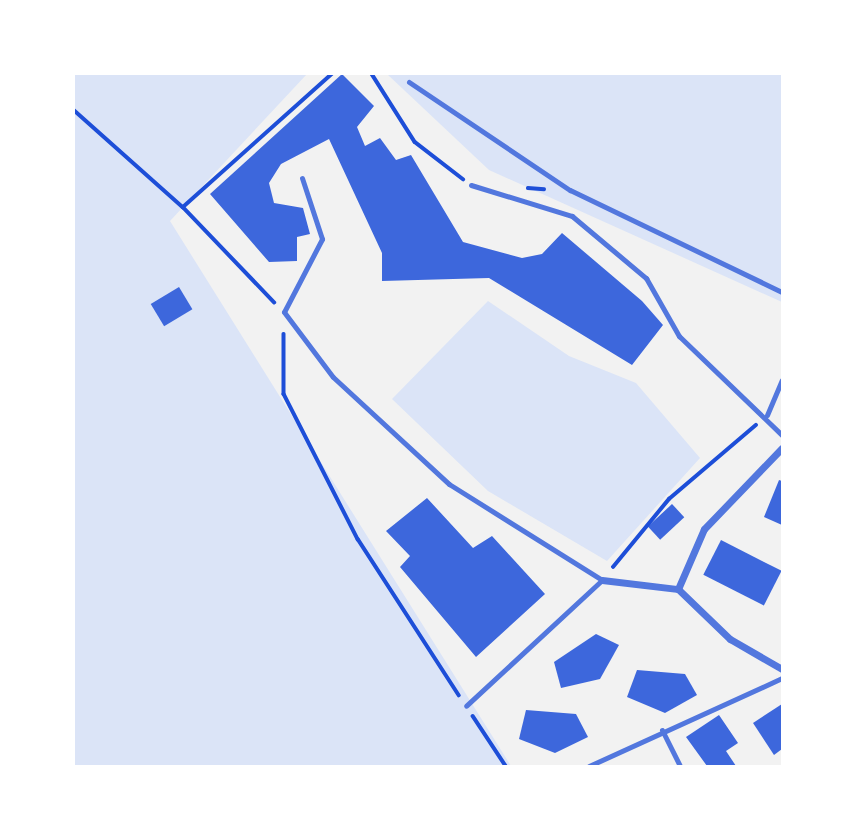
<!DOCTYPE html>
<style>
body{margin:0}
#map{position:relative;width:856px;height:840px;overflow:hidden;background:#f2f2f2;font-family:"Open Sans",sans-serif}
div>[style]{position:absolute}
.green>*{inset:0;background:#dbe4f7}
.building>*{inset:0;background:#3d67dc;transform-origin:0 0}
.path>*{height:3.5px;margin:-1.75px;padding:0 1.75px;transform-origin:1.75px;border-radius:1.75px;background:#1d4ed8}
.service>*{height:5px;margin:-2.5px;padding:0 2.5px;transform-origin:2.5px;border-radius:2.5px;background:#5277de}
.minor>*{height:7px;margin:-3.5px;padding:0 3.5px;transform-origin:3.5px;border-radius:3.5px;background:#5277de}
span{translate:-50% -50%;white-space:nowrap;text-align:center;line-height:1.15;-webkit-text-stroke:5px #fff;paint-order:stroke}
.frame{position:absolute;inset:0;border:75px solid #fff;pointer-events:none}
</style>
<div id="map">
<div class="green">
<i style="clip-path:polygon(74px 74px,307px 74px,170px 221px,511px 766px,74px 766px)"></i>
<i style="clip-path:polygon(387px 74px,782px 74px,782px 302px,489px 170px)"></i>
<i style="clip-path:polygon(488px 301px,569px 356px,636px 383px,700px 458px,607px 561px,488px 491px,392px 399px)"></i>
</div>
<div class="building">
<i style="clip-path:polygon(342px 74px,374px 106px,357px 127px,365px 146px,380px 138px,396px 160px,411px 155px,463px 242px,522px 258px,542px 254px,562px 233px,642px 301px,663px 325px,632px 365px,489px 278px,382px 281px,382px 253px,329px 139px,281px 164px,269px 183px,274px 203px,303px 208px,310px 234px,297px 237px,297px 261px,269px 262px,210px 194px)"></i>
<i style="left:179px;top:287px;width:26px;height:33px;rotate:59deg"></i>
<i style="clip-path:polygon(779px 480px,782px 481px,782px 525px,764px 517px)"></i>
<i style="clip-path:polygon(427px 498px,473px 548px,492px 536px,545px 594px,476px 657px,400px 567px,410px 556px,386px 531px)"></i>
<i style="left:672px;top:504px;width:18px;height:33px;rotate:47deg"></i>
<i style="left:721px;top:540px;width:68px;height:39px;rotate:27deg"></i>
<i style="clip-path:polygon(596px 634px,619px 645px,600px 679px,561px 688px,554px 662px)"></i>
<i style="clip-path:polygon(637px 670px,685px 674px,697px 695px,665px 713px,627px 697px)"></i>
<i style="clip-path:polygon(782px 704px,782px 749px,774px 755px,753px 723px)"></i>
<i style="clip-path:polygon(526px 710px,576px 714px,588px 737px,555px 753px,519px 739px)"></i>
<i style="clip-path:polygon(719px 715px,738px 743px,726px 751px,736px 766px,707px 766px,686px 737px)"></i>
</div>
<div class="path">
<i style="left:372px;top:74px;width:80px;rotate:57.7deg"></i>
<i style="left:415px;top:142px;width:61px;rotate:37.6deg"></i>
<i style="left:74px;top:110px;width:146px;rotate:41.7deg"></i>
<i style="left:183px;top:207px;width:132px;rotate:46.2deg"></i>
<i style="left:528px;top:188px;width:16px;rotate:4deg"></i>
<i style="left:183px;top:207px;width:200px;rotate:-41.8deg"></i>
<i style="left:284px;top:334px;width:60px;rotate:90deg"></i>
<i style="left:284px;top:394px;width:163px;rotate:63deg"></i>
<i style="left:358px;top:539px;width:186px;rotate:57.1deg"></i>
<i style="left:613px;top:567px;width:88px;rotate:-50.5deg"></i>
<i style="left:669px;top:499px;width:114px;rotate:-40.4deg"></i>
<i style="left:473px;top:716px;width:60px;rotate:56.6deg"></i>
</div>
<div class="service">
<i style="left:409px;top:82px;width:194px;rotate:33.9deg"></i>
<i style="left:570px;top:190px;width:235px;rotate:25.7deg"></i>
<i style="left:302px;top:178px;width:64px;rotate:71.8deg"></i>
<i style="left:322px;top:239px;width:82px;rotate:117.5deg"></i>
<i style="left:284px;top:312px;width:81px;rotate:53deg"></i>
<i style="left:333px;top:377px;width:158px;rotate:42.7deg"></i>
<i style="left:449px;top:484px;width:181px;rotate:32.1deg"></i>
<i style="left:602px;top:580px;width:185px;rotate:137.2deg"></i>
<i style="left:471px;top:185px;width:106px;rotate:17.1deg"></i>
<i style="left:572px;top:216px;width:97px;rotate:40deg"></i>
<i style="left:646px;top:278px;width:67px;rotate:60.4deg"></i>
<i style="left:679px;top:336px;width:143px;rotate:43.9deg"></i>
<i style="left:767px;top:415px;width:38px;rotate:-67deg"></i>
<i style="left:662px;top:730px;width:40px;rotate:63.4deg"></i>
<i style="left:589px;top:766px;width:212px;rotate:-24.5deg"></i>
</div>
<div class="minor">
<i style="left:602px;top:580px;width:77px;rotate:6.8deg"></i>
<i style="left:678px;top:589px;width:72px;rotate:43.9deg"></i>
<i style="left:730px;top:639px;width:60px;rotate:30deg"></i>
<i style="left:678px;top:589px;width:65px;rotate:-66.6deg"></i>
<i style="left:704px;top:529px;width:112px;rotate:-46.1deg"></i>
</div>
<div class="frame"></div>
</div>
